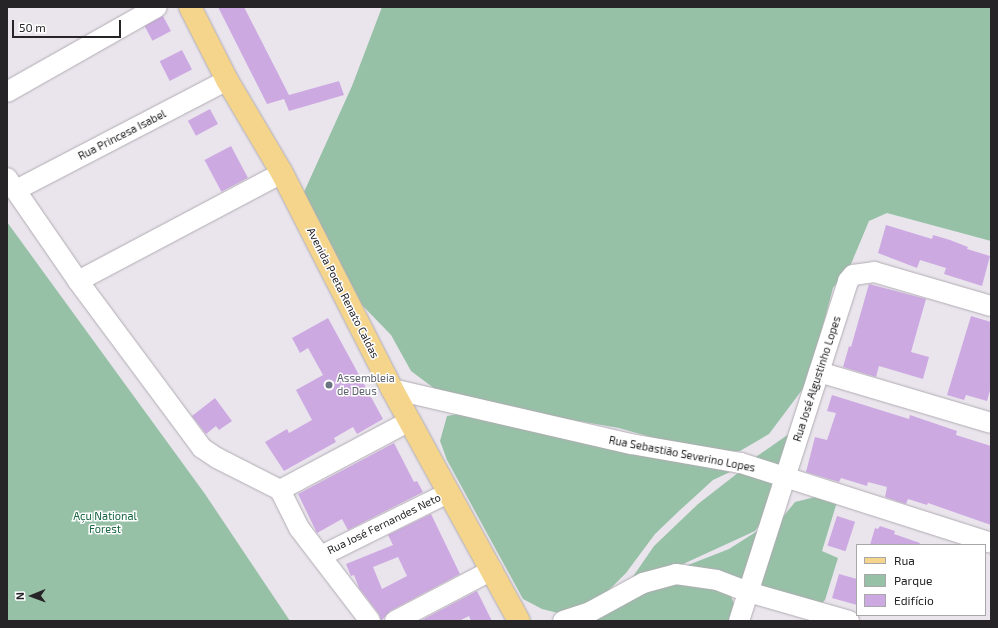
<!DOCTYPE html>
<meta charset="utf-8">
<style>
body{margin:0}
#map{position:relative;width:998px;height:628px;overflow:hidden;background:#eae5ed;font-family:"Exo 2",sans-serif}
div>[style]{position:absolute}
.green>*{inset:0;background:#97c1a7}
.building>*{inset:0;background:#cda9e2;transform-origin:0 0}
.roads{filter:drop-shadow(0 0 1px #b0abb2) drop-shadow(0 0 1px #b0abb2)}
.minor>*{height:20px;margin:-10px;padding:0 10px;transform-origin:10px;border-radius:10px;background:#fff}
.major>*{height:22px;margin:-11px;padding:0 11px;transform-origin:11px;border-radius:11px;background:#f4d58b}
.dots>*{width:11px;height:11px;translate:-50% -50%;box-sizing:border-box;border:2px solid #fff;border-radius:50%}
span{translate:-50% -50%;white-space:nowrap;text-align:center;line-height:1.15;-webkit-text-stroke:3px #fff;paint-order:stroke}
.street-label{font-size:11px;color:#262427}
.worship-label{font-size:11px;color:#5b616d}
.left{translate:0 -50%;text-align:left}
.park-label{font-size:11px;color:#186541}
.frame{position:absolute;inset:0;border:8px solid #262427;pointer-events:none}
.legend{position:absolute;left:856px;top:544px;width:130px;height:72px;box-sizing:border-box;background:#fff;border:1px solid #a8a7a9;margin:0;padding:5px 7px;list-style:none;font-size:12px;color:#262427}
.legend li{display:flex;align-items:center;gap:8px;height:20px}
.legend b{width:20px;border:1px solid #a8a7a9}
.north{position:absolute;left:12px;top:576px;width:40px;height:40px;-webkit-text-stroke:3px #fff;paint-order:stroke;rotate:269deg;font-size:11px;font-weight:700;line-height:16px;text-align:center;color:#262427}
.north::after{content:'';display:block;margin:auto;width:14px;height:18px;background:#262427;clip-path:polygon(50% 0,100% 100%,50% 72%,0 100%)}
.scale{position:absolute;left:12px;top:20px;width:109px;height:18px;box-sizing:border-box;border:2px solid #262427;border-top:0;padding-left:5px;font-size:12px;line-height:14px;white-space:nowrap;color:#262427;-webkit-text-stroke:3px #fff;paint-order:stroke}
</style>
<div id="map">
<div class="green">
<i style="clip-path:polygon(382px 7px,991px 7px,991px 241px,887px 213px,869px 221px,851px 264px,833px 288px,808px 382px,769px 434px,740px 451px,707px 453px,619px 428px,514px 410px,439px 392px,411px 371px,391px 335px,362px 305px,304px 192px,352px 86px)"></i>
<i style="clip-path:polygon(7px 222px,205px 494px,290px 621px,7px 621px)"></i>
<i style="clip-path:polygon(458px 414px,585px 439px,730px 472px,713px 480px,679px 511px,655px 534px,626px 573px,605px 594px,585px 607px,562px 614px,542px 609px,523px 599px,447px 460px,440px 441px,447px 416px)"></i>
<i style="clip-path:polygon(796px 429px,783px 468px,750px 461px)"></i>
<i style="clip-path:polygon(743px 469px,774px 478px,773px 506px,755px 531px,681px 565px,632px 578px,654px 546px,698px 504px)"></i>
<i style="clip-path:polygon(819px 496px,837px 502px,822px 551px,838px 558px,825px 600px,822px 603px,762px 587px,759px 574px,778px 523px,795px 502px)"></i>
<i style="clip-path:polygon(762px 528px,748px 584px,683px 567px,729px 549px)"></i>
<i style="clip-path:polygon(697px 578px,731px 596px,736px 609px,731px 621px,582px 621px,638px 592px)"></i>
</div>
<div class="building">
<i style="clip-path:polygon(218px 7px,244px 7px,289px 95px,339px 81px,344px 95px,289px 111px,284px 99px,267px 104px)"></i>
<i style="left:163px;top:16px;width:17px;height:21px;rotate:62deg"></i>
<i style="left:182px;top:50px;width:22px;height:25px;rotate:63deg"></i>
<i style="left:210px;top:109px;width:17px;height:25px;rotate:62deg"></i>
<i style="left:231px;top:146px;width:36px;height:30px;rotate:62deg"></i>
<i style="clip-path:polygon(886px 225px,932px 239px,933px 235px,950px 240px,968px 247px,967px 249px,990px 256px,982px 286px,944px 274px,946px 268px,920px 260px,917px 268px,878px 253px)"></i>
<i style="clip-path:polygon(869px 284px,926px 299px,911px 352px,929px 357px,923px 379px,879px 366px,876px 377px,843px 367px,849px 346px,851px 347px)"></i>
<i style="clip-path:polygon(971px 316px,991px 322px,991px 387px,987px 401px,966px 395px,964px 400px,947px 395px)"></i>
<i style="clip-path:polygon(328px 318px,383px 419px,357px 434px,353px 427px,334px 438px,336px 442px,284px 471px,265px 442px,287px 429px,289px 433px,312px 420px,296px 390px,323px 375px,308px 348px,300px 353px,292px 338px)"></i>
<i style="clip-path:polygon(832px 395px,909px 419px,910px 415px,957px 431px,956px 435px,991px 446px,991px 525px,928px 503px,927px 505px,908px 499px,906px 504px,885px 497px,887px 487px,868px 482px,867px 486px,841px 478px,839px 482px,806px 472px,815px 437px,827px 440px,836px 413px,827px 411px)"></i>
<i style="clip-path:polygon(215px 398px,232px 421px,219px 430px,216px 426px,206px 434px,192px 416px)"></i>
<i style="clip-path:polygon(394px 443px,414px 482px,417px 481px,423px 492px,348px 530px,342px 519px,317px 533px,298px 494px)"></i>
<i style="clip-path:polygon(evenodd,431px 514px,460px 574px,390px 611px,381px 621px,379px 614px,359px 588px,354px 575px,351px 576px,346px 564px,393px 545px,388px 535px,431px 514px,398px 557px,407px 576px,382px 589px,373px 567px,398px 557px)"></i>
<i style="left:837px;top:516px;width:19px;height:31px;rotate:18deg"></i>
<i style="clip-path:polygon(880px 526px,895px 531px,894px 534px,920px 543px,919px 545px,870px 545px,875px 528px,878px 529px)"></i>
<i style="clip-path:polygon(839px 574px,857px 579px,857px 605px,832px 598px)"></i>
<i style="clip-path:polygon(477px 591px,492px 621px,471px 621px,469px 616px,459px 621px,420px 621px)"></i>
</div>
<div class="roads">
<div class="minor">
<i style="left:7px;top:92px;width:172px;rotate:-29.5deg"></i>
<i style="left:7px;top:178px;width:125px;rotate:55.4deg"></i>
<i style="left:78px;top:281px;width:208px;rotate:53.4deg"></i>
<i style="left:202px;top:448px;width:18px;rotate:34deg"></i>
<i style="left:217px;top:458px;width:71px;rotate:26.9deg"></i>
<i style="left:280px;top:490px;width:42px;rotate:63.4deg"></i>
<i style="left:299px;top:528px;width:117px;rotate:52.6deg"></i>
<i style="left:16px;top:190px;width:238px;rotate:-27.5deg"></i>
<i style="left:78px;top:281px;width:231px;rotate:-27.9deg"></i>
<i style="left:819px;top:372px;width:179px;rotate:16.5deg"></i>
<i style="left:392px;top:389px;width:245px;rotate:13deg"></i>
<i style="left:631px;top:444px;width:112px;rotate:9.8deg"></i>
<i style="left:741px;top:463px;width:262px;rotate:17.7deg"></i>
<i style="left:280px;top:490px;width:147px;rotate:-28deg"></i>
<i style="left:321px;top:556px;width:142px;rotate:-26.4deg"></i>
<i style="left:395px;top:621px;width:110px;rotate:-27.7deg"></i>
<i style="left:563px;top:621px;width:28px;rotate:-18deg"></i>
<i style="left:590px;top:612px;width:60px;rotate:-28.7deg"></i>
<i style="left:643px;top:583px;width:34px;rotate:-15deg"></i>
<i style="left:676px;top:574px;width:41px;rotate:8.3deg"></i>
<i style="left:717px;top:580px;width:33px;rotate:21deg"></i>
<i style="left:748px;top:592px;width:105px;rotate:16deg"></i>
<i style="left:739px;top:621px;width:357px;rotate:-72.2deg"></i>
<i style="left:848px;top:281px;width:8px;rotate:-50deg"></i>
<i style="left:853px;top:275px;width:21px;rotate:-8deg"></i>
<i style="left:874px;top:272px;width:122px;rotate:16.2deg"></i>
</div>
<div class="major">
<i style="left:190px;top:7px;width:82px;rotate:63.1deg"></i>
<i style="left:227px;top:80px;width:108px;rotate:59.4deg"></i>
<i style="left:282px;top:173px;width:242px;rotate:63deg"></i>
<i style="left:392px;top:389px;width:264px;rotate:61.3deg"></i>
</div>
</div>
<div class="dots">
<i style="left:329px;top:385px;background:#6b7280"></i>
</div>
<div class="street-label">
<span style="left:122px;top:135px;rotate:-27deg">Rua Princesa Isabel</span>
<span style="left:343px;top:293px;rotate:63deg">Avenida Poeta Renato Caldas</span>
<span style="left:817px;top:379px;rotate:-72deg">Rua José Algustinho Lopes</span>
<span style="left:682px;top:454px;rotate:11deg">Rua Sebastião Severino Lopes</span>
<span style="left:384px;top:524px;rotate:-26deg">Rua José Fernandes Neto</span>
</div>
<div class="worship-label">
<span class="left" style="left:337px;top:385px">Assembleia<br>de Deus</span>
</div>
<div class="park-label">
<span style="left:105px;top:523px">Açu National<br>Forest</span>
</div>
<div class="frame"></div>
<ul class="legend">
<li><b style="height:5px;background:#f4d58b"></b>Rua</li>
<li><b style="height:11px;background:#97c1a7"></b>Parque</li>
<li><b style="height:11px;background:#cda9e2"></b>Edifício</li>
</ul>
<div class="north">N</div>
<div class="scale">50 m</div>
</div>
